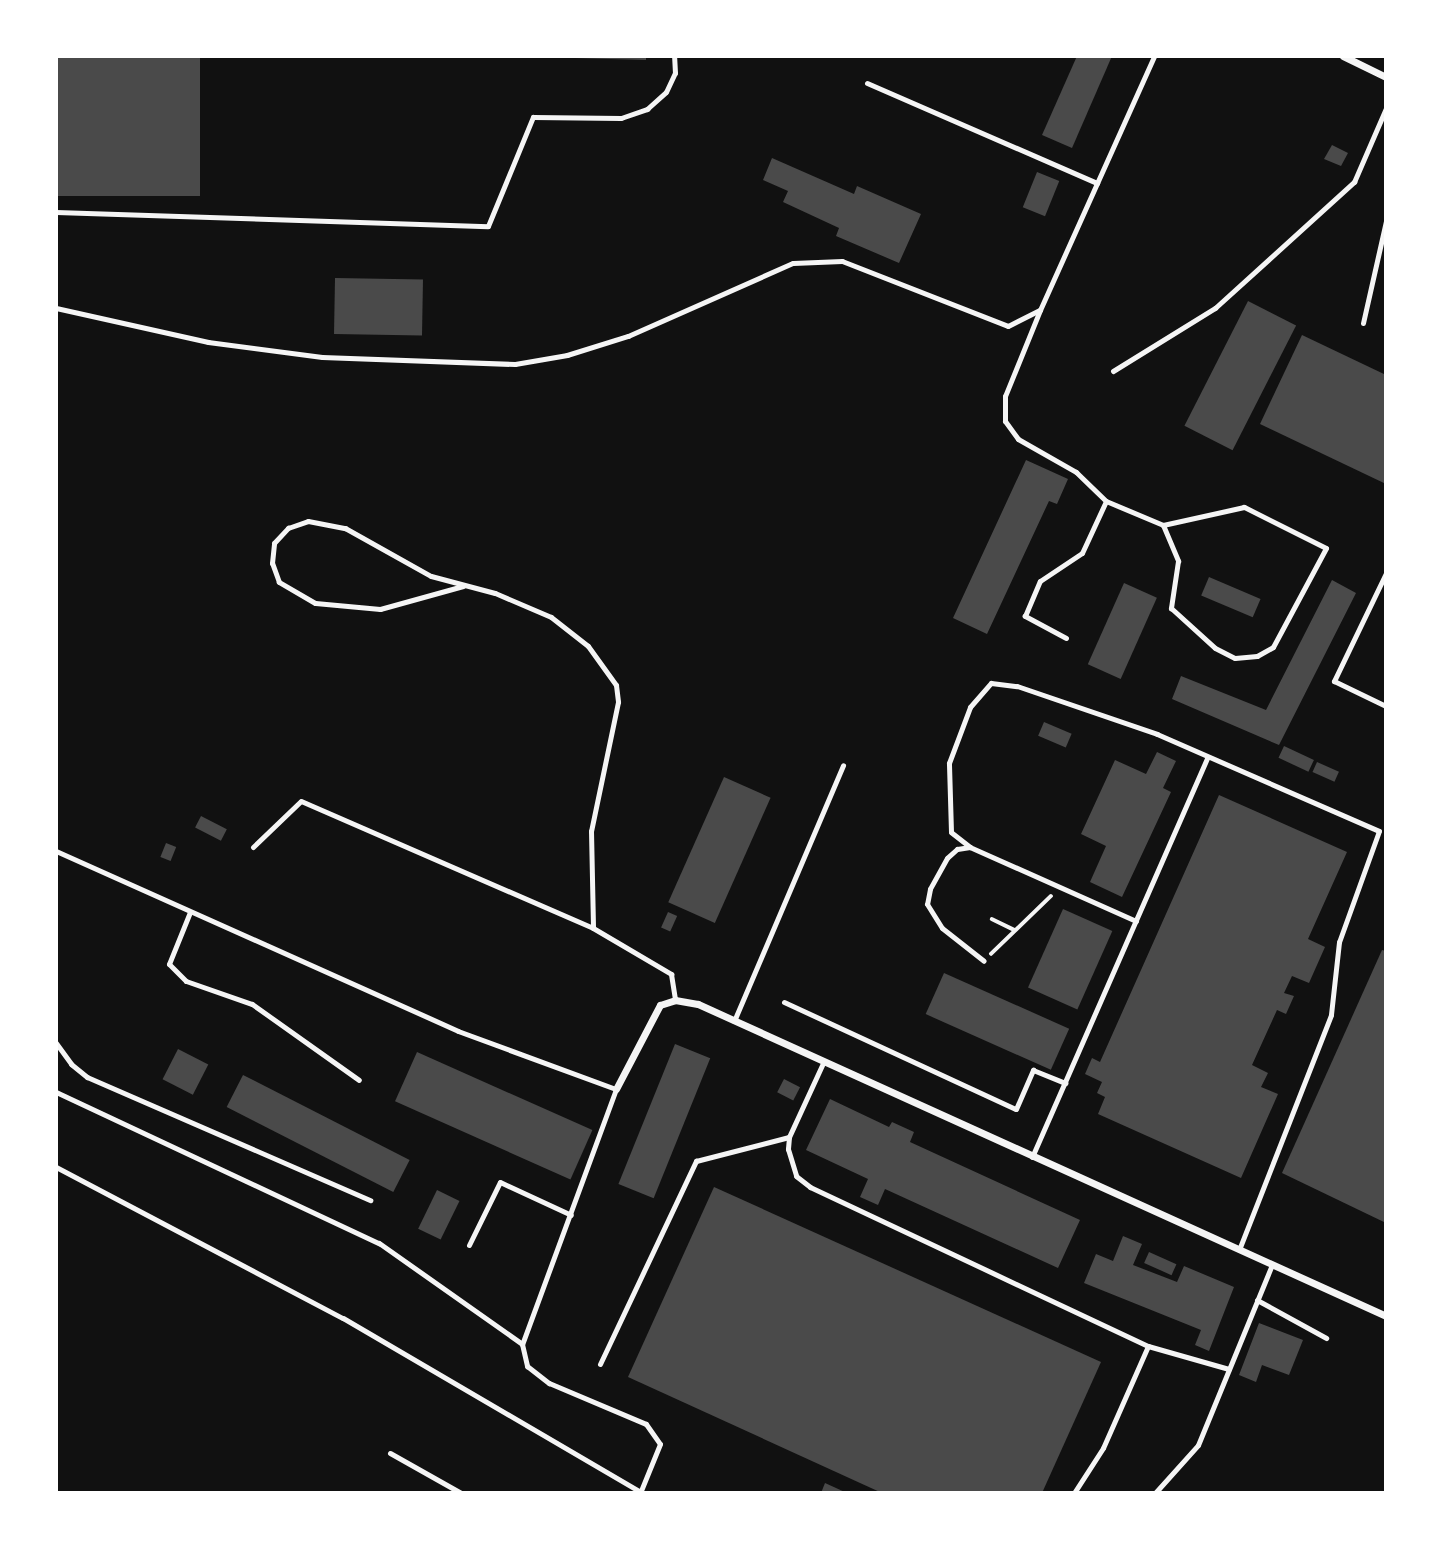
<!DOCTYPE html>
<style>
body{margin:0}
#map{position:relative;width:1442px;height:1549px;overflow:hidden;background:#111;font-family:"DM Sans",sans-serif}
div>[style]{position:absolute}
.building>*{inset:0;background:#4a4a4a;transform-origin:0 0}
.path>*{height:3.5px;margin:-1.75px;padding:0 1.75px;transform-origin:1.75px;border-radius:1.75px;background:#f5f5f5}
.service>*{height:5px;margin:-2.5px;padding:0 2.5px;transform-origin:2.5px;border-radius:2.5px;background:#f5f5f5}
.minor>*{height:7px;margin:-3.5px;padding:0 3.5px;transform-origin:3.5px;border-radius:3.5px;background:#f5f5f5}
span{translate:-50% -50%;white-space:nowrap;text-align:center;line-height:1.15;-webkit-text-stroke:7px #fff;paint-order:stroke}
.frame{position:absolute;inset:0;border:58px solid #fff;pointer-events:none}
</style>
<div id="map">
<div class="building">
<i style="left:56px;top:56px;width:144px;height:140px"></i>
<i style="clip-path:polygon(575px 56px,646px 56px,646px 60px,575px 58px)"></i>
<i style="clip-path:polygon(1077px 56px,1112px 56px,1072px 148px,1042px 135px)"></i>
<i style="clip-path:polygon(1332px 145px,1348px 153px,1341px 166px,1324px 159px)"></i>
<i style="clip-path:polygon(772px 158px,854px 194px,857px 186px,921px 214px,899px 263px,836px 236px,839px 228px,783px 202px,788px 191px,763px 180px)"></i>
<i style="left:1037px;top:172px;width:24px;height:38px;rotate:22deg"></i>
<i style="left:335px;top:278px;width:88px;height:56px;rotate:1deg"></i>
<i style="left:1248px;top:301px;width:54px;height:140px;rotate:27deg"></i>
<i style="clip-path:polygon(1302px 335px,1386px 375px,1386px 484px,1260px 424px)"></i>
<i style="clip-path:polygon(1026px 460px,1068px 479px,1057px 504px,1049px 501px,987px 634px,953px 618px)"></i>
<i style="left:1209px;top:577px;width:56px;height:20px;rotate:23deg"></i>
<i style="clip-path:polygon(1332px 580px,1356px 593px,1279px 745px,1172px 699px,1181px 676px,1266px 710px)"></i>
<i style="left:1124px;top:583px;width:36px;height:89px;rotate:24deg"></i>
<i style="left:1044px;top:722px;width:30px;height:15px;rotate:23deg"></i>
<i style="left:1284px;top:746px;width:33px;height:13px;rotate:25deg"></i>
<i style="clip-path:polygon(1157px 752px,1176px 761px,1163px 788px,1171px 792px,1122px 897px,1090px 882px,1106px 846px,1081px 834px,1115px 760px,1146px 774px)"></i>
<i style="left:1317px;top:762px;width:24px;height:11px;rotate:24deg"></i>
<i style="left:724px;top:777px;width:51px;height:137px;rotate:24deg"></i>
<i style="clip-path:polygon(1219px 795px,1347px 852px,1308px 939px,1325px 947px,1309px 983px,1292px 976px,1284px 993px,1294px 996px,1286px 1014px,1277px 1010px,1252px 1065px,1268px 1073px,1261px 1087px,1278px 1094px,1241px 1178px,1098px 1114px,1105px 1097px,1097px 1093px,1102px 1082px,1085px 1074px,1092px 1058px,1100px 1062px)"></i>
<i style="left:201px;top:816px;width:29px;height:13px;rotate:27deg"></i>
<i style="left:166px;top:843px;width:11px;height:15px;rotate:22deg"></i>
<i style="left:1063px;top:909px;width:54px;height:86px;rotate:24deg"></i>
<i style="left:668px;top:912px;width:10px;height:17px;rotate:24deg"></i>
<i style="clip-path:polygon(1382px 950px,1386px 951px,1386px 1223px,1282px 1173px)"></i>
<i style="left:944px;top:973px;width:137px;height:45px;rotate:24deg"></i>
<i style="left:675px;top:1044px;width:38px;height:151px;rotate:22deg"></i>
<i style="left:178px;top:1049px;width:34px;height:34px;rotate:27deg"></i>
<i style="left:417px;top:1052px;width:192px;height:54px;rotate:24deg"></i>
<i style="left:243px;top:1075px;width:187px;height:36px;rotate:27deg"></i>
<i style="left:784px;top:1079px;width:18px;height:15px;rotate:27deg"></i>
<i style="clip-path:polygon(830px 1099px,889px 1127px,892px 1122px,914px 1132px,910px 1142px,1080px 1220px,1058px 1268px,885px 1189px,878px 1205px,860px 1197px,868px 1179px,806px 1150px)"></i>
<i style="clip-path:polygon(714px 1187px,1101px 1362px,1042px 1493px,882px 1493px,628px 1377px)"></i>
<i style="left:437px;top:1190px;width:25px;height:43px;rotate:26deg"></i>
<i style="clip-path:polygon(1123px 1236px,1142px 1244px,1133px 1265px,1177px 1282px,1184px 1266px,1234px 1287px,1209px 1351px,1195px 1345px,1201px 1330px,1084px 1283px,1096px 1254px,1113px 1261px)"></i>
<i style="left:1149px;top:1252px;width:30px;height:12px;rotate:24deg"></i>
<i style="clip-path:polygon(1259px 1323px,1303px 1340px,1289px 1375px,1262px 1365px,1256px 1382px,1239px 1375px)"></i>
<i style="clip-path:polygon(825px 1483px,847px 1493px,821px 1493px)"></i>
</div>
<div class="path">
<i style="left:992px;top:919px;width:25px;rotate:26deg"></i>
<i style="left:991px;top:954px;width:83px;rotate:-44deg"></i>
</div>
<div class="service">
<i style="left:867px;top:83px;width:251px;rotate:23.5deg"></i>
<i style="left:56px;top:212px;width:432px;rotate:1.9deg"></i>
<i style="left:488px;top:226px;width:118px;rotate:-67.6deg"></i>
<i style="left:533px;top:117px;width:88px;rotate:0.7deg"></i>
<i style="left:621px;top:118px;width:28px;rotate:-19deg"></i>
<i style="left:647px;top:109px;width:25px;rotate:-42deg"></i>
<i style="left:666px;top:92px;width:21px;rotate:-65deg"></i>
<i style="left:675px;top:73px;width:17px;rotate:-93deg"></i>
<i style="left:56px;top:308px;width:156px;rotate:12.6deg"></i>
<i style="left:208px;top:342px;width:115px;rotate:7.5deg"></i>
<i style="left:322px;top:357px;width:193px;rotate:2.1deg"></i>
<i style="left:515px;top:364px;width:53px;rotate:-9.8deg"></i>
<i style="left:567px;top:355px;width:64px;rotate:-17.3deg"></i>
<i style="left:628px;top:336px;width:180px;rotate:-23.9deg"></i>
<i style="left:793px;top:263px;width:49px;rotate:-2.3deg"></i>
<i style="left:842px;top:261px;width:178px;rotate:21.4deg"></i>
<i style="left:1008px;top:326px;width:36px;rotate:-27deg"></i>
<i style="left:1040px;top:310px;width:278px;rotate:-65.8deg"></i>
<i style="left:1040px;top:310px;width:93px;rotate:112.1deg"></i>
<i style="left:1005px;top:396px;width:25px;rotate:90deg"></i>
<i style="left:1005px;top:421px;width:22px;rotate:54deg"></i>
<i style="left:1018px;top:439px;width:67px;rotate:29.6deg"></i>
<i style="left:1076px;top:472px;width:42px;rotate:44deg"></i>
<i style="left:1106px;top:501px;width:62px;rotate:22.8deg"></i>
<i style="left:1163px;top:525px;width:39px;rotate:67deg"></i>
<i style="left:1178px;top:561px;width:48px;rotate:98.5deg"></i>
<i style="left:1171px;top:608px;width:59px;rotate:42.3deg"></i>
<i style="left:1215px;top:648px;width:22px;rotate:27deg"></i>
<i style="left:1235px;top:658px;width:22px;rotate:-5deg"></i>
<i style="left:1257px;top:656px;width:18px;rotate:-29deg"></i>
<i style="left:1273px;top:647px;width:112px;rotate:-61.8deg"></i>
<i style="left:1326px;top:548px;width:92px;rotate:-153.4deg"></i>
<i style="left:1244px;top:507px;width:83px;rotate:167.5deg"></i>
<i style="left:1363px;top:323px;width:105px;rotate:-77.3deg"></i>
<i style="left:1113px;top:371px;width:120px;rotate:-31.7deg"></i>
<i style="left:1215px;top:308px;width:188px;rotate:-42.2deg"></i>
<i style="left:1354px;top:182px;width:81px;rotate:-66.6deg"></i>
<i style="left:1386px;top:573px;width:120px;rotate:115.7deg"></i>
<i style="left:1334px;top:681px;width:58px;rotate:25.7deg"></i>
<i style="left:463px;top:586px;width:86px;rotate:164.5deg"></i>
<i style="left:380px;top:609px;width:65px;rotate:-174.7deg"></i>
<i style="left:315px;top:603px;width:42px;rotate:-149.7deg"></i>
<i style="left:279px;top:582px;width:20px;rotate:-110deg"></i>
<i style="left:272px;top:563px;width:20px;rotate:-84deg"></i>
<i style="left:274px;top:543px;width:21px;rotate:-47deg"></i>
<i style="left:288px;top:528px;width:21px;rotate:-19deg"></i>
<i style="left:308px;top:521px;width:38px;rotate:11deg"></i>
<i style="left:345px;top:528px;width:98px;rotate:29.2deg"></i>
<i style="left:431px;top:576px;width:66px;rotate:14.9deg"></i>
<i style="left:495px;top:593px;width:61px;rotate:23.2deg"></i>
<i style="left:551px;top:617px;width:47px;rotate:38.1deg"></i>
<i style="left:588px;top:646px;width:48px;rotate:54.3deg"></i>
<i style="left:616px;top:685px;width:17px;rotate:83deg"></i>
<i style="left:618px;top:702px;width:132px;rotate:101.8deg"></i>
<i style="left:591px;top:831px;width:97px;rotate:88.8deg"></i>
<i style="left:593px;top:928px;width:91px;rotate:30.5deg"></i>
<i style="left:671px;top:974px;width:26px;rotate:81deg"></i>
<i style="left:1066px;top:638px;width:47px;rotate:-151.8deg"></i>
<i style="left:1025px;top:616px;width:38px;rotate:-67deg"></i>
<i style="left:1040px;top:581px;width:50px;rotate:-33.7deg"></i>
<i style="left:1082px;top:553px;width:57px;rotate:-65.2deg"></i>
<i style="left:253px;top:847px;width:66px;rotate:-43.8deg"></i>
<i style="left:301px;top:801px;width:318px;rotate:23.5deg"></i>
<i style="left:970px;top:847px;width:13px;rotate:171deg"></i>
<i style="left:957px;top:849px;width:13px;rotate:138deg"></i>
<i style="left:947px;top:858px;width:35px;rotate:119deg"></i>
<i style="left:930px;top:889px;width:15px;rotate:101deg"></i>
<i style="left:927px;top:904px;width:28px;rotate:58deg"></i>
<i style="left:942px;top:928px;width:53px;rotate:38.2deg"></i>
<i style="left:56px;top:851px;width:440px;rotate:24.1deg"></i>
<i style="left:458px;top:1031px;width:168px;rotate:20.2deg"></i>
<i style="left:616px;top:1089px;width:272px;rotate:110.2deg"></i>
<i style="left:522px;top:1344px;width:23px;rotate:77deg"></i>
<i style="left:527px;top:1366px;width:28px;rotate:38deg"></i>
<i style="left:549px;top:1383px;width:105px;rotate:22.9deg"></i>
<i style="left:646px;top:1424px;width:24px;rotate:55deg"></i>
<i style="left:660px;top:1444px;width:53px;rotate:112.2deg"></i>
<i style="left:190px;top:912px;width:56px;rotate:112deg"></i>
<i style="left:169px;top:964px;width:24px;rotate:45deg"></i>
<i style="left:186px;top:981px;width:70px;rotate:19.2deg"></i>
<i style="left:252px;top:1004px;width:131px;rotate:35.4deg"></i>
<i style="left:1136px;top:921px;width:182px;rotate:-156deg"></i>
<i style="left:970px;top:847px;width:24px;rotate:-142deg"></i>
<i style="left:951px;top:832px;width:69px;rotate:-91.7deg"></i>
<i style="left:949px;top:763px;width:60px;rotate:-69.4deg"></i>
<i style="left:970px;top:707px;width:32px;rotate:-49deg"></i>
<i style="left:991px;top:683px;width:26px;rotate:7deg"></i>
<i style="left:1017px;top:686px;width:148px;rotate:18.9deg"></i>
<i style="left:1157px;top:734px;width:242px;rotate:23.6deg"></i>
<i style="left:1379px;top:831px;width:118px;rotate:109.8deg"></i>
<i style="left:1339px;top:942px;width:73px;rotate:96.3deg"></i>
<i style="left:1331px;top:1015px;width:252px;rotate:111.4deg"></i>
<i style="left:784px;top:1002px;width:255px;rotate:24.8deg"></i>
<i style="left:1016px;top:1109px;width:43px;rotate:-66.4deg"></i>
<i style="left:1033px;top:1070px;width:35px;rotate:22deg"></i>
<i style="left:734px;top:1021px;width:278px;rotate:-66.9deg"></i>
<i style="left:56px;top:1043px;width:26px;rotate:54deg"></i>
<i style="left:71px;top:1064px;width:21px;rotate:39deg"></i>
<i style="left:87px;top:1077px;width:309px;rotate:23.5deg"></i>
<i style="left:823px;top:1063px;width:81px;rotate:114.7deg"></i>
<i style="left:789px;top:1137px;width:12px;rotate:95deg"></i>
<i style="left:788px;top:1149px;width:28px;rotate:73deg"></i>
<i style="left:796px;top:1176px;width:18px;rotate:38deg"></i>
<i style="left:810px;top:1187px;width:374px;rotate:25.2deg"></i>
<i style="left:1148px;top:1346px;width:111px;rotate:113.8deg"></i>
<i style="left:1103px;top:1448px;width:54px;rotate:122.8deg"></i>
<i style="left:56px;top:1092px;width:357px;rotate:25.1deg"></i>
<i style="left:379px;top:1243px;width:175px;rotate:35.2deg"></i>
<i style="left:1032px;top:1157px;width:437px;rotate:-66.3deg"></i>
<i style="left:56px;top:1167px;width:324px;rotate:27.8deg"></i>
<i style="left:343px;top:1318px;width:345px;rotate:30.3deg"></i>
<i style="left:469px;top:1245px;width:70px;rotate:-63.8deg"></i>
<i style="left:500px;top:1182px;width:78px;rotate:24.9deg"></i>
<i style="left:1257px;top:1300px;width:79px;rotate:28.8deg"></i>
<i style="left:1148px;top:1346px;width:84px;rotate:15.9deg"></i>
<i style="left:600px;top:1364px;width:225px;rotate:-64.7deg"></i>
<i style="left:696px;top:1161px;width:96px;rotate:-14.5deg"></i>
<i style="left:390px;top:1453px;width:81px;rotate:29.4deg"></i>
<i style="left:1155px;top:1493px;width:64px;rotate:-48.1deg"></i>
<i style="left:1198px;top:1445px;width:195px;rotate:-67.7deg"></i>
</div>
<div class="minor">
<i style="left:1343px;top:56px;width:48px;rotate:26deg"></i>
<i style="left:616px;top:1089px;width:95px;rotate:-62.4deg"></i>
<i style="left:660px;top:1005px;width:16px;rotate:-18deg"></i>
<i style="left:675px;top:1000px;width:23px;rotate:10deg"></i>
<i style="left:698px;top:1004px;width:755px;rotate:24.39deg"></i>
</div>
<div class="frame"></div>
</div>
